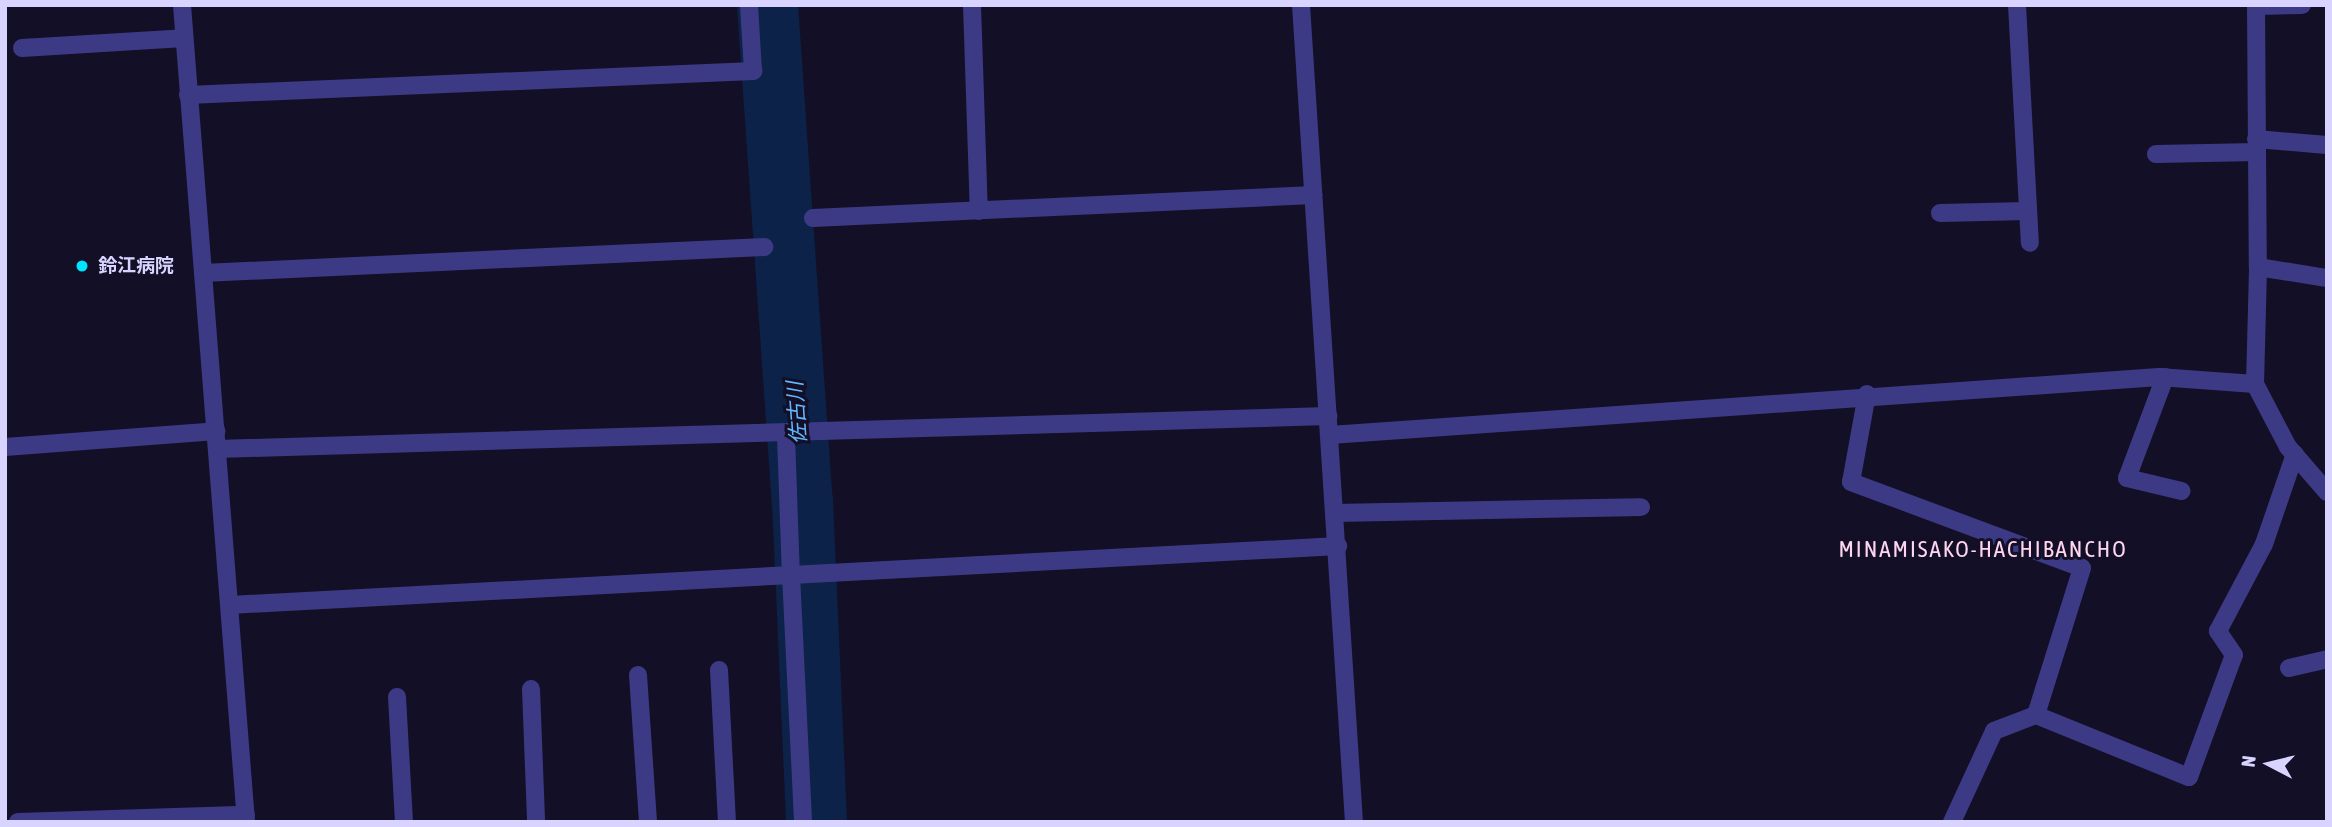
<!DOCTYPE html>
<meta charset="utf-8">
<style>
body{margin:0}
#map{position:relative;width:2332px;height:827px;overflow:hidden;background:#130f26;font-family:"Asap Condensed","Noto Sans JP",sans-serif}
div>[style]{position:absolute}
.river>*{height:61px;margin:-30.5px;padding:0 30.5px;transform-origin:30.5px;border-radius:30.5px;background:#0c2248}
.minor>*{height:18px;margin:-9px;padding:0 9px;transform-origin:9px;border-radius:9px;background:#3d3a85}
.dots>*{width:19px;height:19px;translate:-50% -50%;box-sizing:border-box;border:4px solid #130f26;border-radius:50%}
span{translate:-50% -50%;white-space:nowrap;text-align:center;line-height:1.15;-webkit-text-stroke:6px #130f26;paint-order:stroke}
.poi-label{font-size:19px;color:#d9d4ff;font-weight:700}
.left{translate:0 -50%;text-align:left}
.water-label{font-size:21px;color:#62b6ff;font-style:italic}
.quarter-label{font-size:23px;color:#ffd6f0;letter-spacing:2px}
.frame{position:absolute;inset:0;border:7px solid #d9d4ff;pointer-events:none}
.north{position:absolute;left:2234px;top:729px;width:70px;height:70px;-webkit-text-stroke:5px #130f26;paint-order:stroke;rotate:277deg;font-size:19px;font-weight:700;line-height:28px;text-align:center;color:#d9d4ff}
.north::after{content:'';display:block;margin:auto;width:24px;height:32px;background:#d9d4ff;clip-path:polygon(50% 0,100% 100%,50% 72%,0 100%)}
</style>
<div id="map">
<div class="river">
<i style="left:767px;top:5px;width:496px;rotate:86deg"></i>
<i style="left:802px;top:500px;width:322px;rotate:87.5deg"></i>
</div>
<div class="minor">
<i style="left:182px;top:5px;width:820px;rotate:85.52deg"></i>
<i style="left:972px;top:5px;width:206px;rotate:88.1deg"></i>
<i style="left:1301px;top:5px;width:819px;rotate:86.29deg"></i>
<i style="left:2017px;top:5px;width:238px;rotate:86.9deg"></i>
<i style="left:2256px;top:5px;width:262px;rotate:89.6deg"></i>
<i style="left:2258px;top:267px;width:70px;rotate:9.1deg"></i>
<i style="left:2256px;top:6px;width:46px;rotate:-1.2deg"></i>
<i style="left:22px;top:48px;width:162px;rotate:-3.5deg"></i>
<i style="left:188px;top:95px;width:566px;rotate:-2.43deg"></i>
<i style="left:753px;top:71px;width:66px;rotate:-93.5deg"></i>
<i style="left:2256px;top:139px;width:71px;rotate:4.8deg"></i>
<i style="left:2156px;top:154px;width:101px;rotate:-1.1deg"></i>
<i style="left:1940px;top:213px;width:87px;rotate:-1.3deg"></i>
<i style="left:813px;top:218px;width:501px;rotate:-2.63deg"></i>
<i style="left:203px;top:273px;width:562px;rotate:-2.65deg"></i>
<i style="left:2165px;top:377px;width:108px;rotate:110.6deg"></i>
<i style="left:2127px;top:478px;width:56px;rotate:13.5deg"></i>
<i style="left:2255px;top:384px;width:71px;rotate:62.4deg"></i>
<i style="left:2288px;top:447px;width:60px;rotate:49.1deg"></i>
<i style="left:1867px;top:394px;width:89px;rotate:100.3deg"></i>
<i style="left:1851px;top:482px;width:246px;rotate:20.4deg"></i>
<i style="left:2082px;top:568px;width:154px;rotate:107.4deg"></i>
<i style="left:2036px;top:715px;width:165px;rotate:22.1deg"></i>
<i style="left:2189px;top:777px;width:130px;rotate:-69.8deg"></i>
<i style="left:2234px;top:655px;width:29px;rotate:-124deg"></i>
<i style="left:2218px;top:631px;width:98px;rotate:-62.1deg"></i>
<i style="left:2264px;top:544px;width:95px;rotate:-71deg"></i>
<i style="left:786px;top:435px;width:140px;rotate:88deg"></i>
<i style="left:791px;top:575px;width:548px;rotate:-3.03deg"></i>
<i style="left:1330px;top:435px;width:831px;rotate:-4deg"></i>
<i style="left:2159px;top:377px;width:96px;rotate:4.2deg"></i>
<i style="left:2255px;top:384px;width:117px;rotate:-88.5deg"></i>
<i style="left:5px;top:447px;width:212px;rotate:-4.3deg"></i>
<i style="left:217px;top:449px;width:1112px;rotate:-1.7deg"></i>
<i style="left:1335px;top:513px;width:306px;rotate:-1.1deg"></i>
<i style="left:230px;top:605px;width:562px;rotate:-3.06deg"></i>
<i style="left:791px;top:575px;width:247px;rotate:87.2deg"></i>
<i style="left:2289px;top:668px;width:39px;rotate:-13deg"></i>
<i style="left:719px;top:670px;width:152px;rotate:87deg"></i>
<i style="left:638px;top:675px;width:147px;rotate:86.1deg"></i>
<i style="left:531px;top:689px;width:133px;rotate:87.8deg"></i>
<i style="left:397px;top:697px;width:125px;rotate:86.8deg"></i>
<i style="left:18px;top:822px;width:228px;rotate:-1.8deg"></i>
<i style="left:1952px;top:822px;width:100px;rotate:-65.2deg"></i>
<i style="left:1994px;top:731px;width:45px;rotate:-20.9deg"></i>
</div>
<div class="dots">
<i style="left:82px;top:266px;background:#00e5ff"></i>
</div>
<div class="poi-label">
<span class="left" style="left:98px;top:266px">鈴江病院</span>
</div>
<div class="water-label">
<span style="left:796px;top:413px;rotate:-94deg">佐古川</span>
</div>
<div class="quarter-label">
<span style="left:1983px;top:549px">MINAMISAKO-HACHIBANCHO</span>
</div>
<div class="frame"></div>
<div class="north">N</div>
</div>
